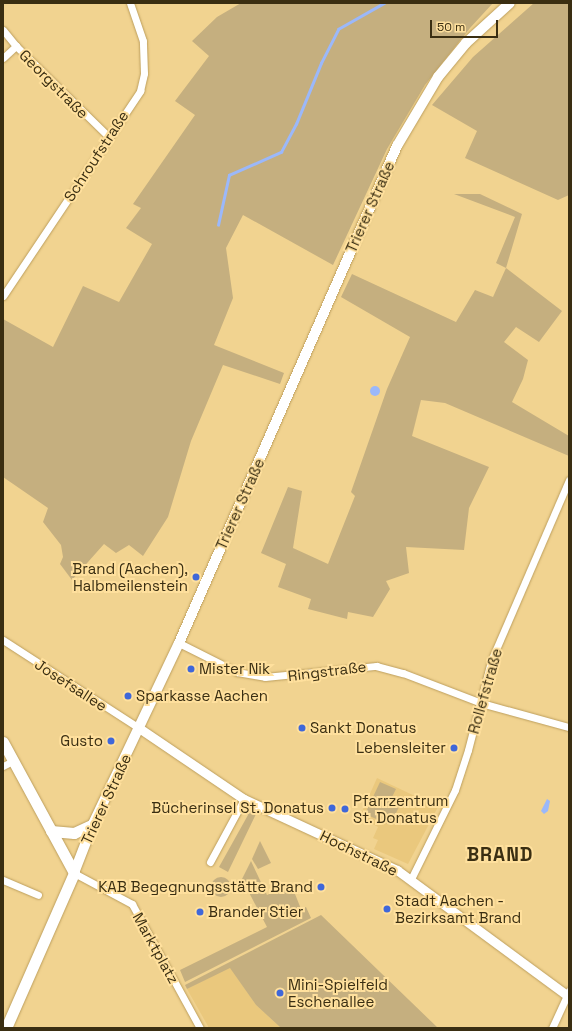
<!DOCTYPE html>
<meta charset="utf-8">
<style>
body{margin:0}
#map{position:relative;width:572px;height:1031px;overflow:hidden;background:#f1d390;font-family:"Space Grotesk",sans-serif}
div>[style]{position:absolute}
.built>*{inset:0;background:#eac87d}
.green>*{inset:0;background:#c5af7f}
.round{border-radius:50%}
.water>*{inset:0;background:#9bb8fa}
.stream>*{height:2.5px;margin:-1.25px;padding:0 1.25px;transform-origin:1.25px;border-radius:1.25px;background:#9bb8fa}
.roads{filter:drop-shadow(0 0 1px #bd9f5e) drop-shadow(0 0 1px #bd9f5e)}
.minor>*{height:7px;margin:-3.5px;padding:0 3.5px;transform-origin:3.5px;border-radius:3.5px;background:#fff}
.tertiary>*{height:9px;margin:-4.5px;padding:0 4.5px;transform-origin:4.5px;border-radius:4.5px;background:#fff}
.secondary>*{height:10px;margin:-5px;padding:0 5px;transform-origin:5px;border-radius:5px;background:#fff}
.primary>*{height:11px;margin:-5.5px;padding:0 5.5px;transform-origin:5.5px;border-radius:5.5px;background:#fff}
.dots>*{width:11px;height:11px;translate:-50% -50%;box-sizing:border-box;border:2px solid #ffe09d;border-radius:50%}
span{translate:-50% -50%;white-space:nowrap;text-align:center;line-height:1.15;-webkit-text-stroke:4px #ffe09d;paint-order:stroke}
.street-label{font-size:15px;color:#3a2e12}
.poi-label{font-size:15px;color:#3a2e12}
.right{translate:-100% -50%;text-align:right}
.left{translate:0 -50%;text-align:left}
.district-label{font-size:19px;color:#3a2e12;font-weight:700;letter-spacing:1px}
.frame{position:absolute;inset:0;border:4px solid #3a2e12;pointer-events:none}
.scale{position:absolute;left:430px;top:20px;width:68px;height:18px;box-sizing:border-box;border:2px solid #3a2e12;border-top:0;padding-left:5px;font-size:12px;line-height:14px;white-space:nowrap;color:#3a2e12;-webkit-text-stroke:3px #ffe09d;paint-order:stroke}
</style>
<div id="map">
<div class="built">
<i style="clip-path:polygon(377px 778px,438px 807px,408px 864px,374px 849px,378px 840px,373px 838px,378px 827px,364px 819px,366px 816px,361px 814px)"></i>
<i style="clip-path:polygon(230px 967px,256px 1005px,281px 1028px,209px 1028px,187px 989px)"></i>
</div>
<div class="green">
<i style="clip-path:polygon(241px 3px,493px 3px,470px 28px,425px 85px,387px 149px,333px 265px,243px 215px,226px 248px,233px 298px,214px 345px,284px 373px,280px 384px,223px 365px,191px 441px,168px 517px,143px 556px,129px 545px,116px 553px,104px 544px,72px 580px,60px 564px,63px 557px,61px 545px,43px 522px,48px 508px,3px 477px,3px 319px,53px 347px,83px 286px,119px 302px,152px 244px,126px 228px,141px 208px,133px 204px,195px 115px,175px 101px,209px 56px,192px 41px,217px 17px)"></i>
<i style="clip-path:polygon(534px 3px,569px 3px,569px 195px,558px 200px,465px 158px,477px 131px,432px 105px,473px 57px)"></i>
<i style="clip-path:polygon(454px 194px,480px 194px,522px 214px,506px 268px,562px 311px,539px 342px,516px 327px,504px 342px,528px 360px,523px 379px,512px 402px,569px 436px,569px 456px,445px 403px,421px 400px,412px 436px,489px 467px,469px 508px,464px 550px,406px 547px,409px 573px,386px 581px,390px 589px,373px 617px,348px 612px,347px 619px,308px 609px,311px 599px,278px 587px,286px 564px,261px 553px,288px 487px,302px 491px,293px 548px,328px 564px,355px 496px,351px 492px,387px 389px,410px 337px,341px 297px,352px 274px,456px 322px,475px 290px,493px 297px,506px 268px,496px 263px,515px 217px)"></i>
<i style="clip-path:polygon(380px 782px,396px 789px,391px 799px,401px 803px,390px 825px,365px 814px)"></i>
<i style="clip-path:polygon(244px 808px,256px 814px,228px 872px,219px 867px,248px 815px,242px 812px)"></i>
<i style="clip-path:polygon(260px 841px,271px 863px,258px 869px,252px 859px)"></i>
<i style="clip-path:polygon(251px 861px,267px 895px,291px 884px,301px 909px,306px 907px,311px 918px,185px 982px,180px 970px,267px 927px,242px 879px)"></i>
<i class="round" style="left:211px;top:877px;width:20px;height:20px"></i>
<i style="clip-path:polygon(321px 915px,438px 1028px,281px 1028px,256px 1005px,230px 968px,187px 989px,185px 985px)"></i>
</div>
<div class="water">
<i class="round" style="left:370px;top:386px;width:10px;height:10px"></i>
<i style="clip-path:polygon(547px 799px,550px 801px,548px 811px,544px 814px,541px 811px)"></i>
</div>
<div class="stream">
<i style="left:218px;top:225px;width:51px;rotate:-77.6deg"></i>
<i style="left:229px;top:175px;width:57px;rotate:-23.9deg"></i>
<i style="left:281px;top:152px;width:32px;rotate:-62deg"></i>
<i style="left:296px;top:124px;width:66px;rotate:-67.7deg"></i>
<i style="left:321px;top:63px;width:38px;rotate:-63deg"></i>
<i style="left:338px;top:29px;width:53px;rotate:-29.5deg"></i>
</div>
<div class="roads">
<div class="minor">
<i style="left:3px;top:30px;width:21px;rotate:51deg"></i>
<i style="left:16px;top:46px;width:129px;rotate:44.4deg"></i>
<i style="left:3px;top:58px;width:18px;rotate:-43deg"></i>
<i style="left:3px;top:296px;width:247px;rotate:-56.2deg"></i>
<i style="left:140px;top:91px;width:18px;rotate:-77deg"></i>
<i style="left:144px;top:73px;width:32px;rotate:-92deg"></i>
<i style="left:143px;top:41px;width:40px;rotate:-108.9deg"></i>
<i style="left:3px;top:640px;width:162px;rotate:32.9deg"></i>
<i style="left:179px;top:643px;width:65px;rotate:26.6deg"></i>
<i style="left:237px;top:672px;width:28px;rotate:10deg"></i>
<i style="left:265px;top:677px;width:112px;rotate:-5.7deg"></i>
<i style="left:376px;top:666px;width:28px;rotate:15deg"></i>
<i style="left:403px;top:673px;width:84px;rotate:21deg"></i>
<i style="left:481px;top:703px;width:91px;rotate:15.3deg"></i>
<i style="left:3px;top:766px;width:11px;rotate:-27deg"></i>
<i style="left:210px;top:862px;width:72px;rotate:-61.6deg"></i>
<i style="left:74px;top:873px;width:66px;rotate:28.1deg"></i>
<i style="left:132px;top:904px;width:141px;rotate:61.3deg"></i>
<i style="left:411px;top:879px;width:99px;rotate:-63.7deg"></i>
<i style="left:455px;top:790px;width:42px;rotate:-72deg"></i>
<i style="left:468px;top:750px;width:92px;rotate:-75.5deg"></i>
<i style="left:491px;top:661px;width:197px;rotate:-66.7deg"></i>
<i style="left:3px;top:880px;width:38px;rotate:23deg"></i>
<i style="left:552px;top:1028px;width:41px;rotate:-65.3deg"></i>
</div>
<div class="tertiary">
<i style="left:139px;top:728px;width:127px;rotate:34.1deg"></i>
<i style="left:244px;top:799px;width:169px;rotate:24.9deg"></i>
<i style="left:397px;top:870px;width:214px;rotate:36.4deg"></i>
</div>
<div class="secondary">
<i style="left:74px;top:873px;width:53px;rotate:-68.8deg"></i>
<i style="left:93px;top:824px;width:200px;rotate:-64.6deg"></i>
<i style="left:179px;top:643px;width:543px;rotate:-66.32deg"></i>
<i style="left:397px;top:146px;width:80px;rotate:-59.3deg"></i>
<i style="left:438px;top:77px;width:44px;rotate:-50.5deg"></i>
<i style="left:466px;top:43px;width:59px;rotate:-42.3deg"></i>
</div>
<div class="primary">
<i style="left:3px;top:742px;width:149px;rotate:61.5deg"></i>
<i style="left:74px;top:873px;width:169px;rotate:113.7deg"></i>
<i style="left:51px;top:831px;width:23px;rotate:5deg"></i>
<i style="left:74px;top:833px;width:21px;rotate:-25deg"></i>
</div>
</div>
<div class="dots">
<i style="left:196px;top:577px;background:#3f67d9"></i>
<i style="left:191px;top:669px;background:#3f67d9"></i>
<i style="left:128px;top:696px;background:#3f67d9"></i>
<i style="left:302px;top:728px;background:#3f67d9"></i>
<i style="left:111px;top:741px;background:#3f67d9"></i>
<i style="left:454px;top:748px;background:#3f67d9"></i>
<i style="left:332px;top:808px;background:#3f67d9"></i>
<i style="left:345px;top:809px;background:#3f67d9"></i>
<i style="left:321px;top:887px;background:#3f67d9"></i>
<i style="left:387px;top:909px;background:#3f67d9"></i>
<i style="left:200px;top:912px;background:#3f67d9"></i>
<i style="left:280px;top:993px;background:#3f67d9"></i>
</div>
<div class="street-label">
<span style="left:54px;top:84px;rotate:45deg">Georgstraße</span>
<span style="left:96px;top:156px;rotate:-57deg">Schroufstraße</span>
<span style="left:370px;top:207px;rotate:-66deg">Trierer Straße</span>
<span style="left:240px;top:504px;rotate:-66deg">Trierer Straße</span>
<span style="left:327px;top:671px;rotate:-7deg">Ringstraße</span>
<span style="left:71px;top:685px;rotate:33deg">Josefsallee</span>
<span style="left:485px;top:691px;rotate:-74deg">Rollefstraße</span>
<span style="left:106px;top:799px;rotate:-65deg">Trierer Straße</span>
<span style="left:359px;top:853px;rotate:26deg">Hochstraße</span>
<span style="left:156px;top:948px;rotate:61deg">Marktplatz</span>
</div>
<div class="poi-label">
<span class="right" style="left:188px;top:577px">Brand (Aachen),<br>Halbmeilenstein</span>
<span class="left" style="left:199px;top:669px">Mister Nik</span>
<span class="left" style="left:136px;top:696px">Sparkasse Aachen</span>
<span class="left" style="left:310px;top:728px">Sankt Donatus</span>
<span class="right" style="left:103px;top:741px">Gusto</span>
<span class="right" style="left:446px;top:748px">Lebensleiter</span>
<span class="left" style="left:353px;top:809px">Pfarrzentrum<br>St. Donatus</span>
<span class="right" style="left:324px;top:808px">Bücherinsel St. Donatus</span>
<span class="right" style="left:313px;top:887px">KAB Begegnungsstätte Brand</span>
<span class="left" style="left:395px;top:909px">Stadt Aachen -<br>Bezirksamt Brand</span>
<span class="left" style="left:208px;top:912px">Brander Stier</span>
<span class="left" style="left:288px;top:993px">Mini-Spielfeld<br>Eschenallee</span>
</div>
<div class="district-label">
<span style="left:500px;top:855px">BRAND</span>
</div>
<div class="frame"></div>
<div class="scale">50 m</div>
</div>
